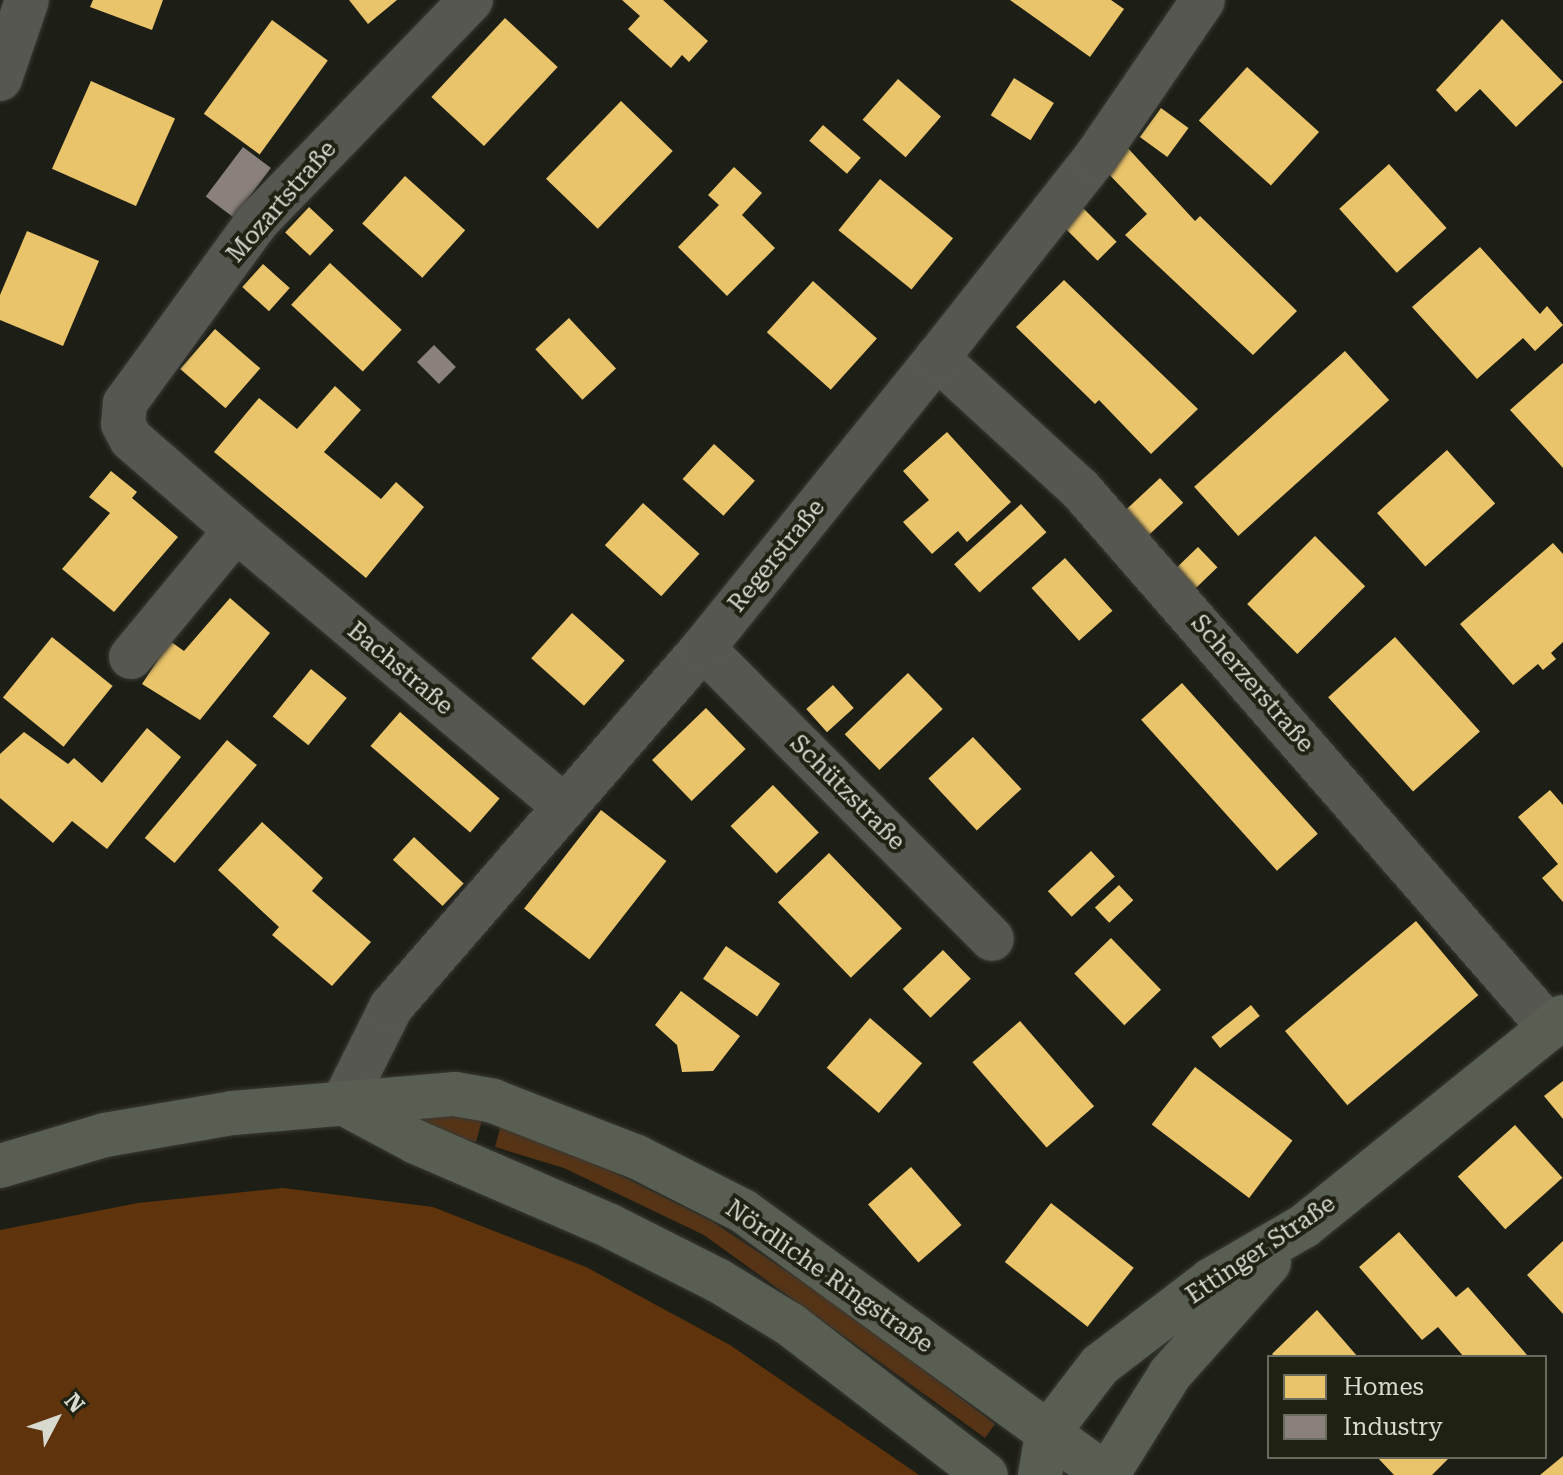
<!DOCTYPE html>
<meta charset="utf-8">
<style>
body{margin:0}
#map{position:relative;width:1563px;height:1475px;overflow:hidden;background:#1d1e16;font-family:"Roboto Serif",serif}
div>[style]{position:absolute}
.green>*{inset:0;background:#573416}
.forest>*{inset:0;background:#5f340c}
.homes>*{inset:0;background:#e9c46a;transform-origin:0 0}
.industry>*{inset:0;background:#8a817c;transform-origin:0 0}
.roads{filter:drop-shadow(0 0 2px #393933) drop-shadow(0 0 2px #393933)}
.minor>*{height:44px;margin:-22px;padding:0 22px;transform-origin:22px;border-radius:22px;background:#565751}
.major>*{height:44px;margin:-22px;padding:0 22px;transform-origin:22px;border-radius:22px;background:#585e52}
span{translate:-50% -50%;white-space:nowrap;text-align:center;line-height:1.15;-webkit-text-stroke:8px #1f2113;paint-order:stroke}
.street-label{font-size:24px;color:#d8dad0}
.legend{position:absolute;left:1267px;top:1355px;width:280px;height:104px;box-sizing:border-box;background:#1f2113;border:2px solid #696b5f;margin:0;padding:10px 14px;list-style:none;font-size:24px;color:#d8dad0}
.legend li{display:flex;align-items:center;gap:16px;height:40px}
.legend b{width:40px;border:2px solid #696b5f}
.north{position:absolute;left:16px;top:1379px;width:80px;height:80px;-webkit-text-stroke:6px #1f2113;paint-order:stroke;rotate:49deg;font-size:22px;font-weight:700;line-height:32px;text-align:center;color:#d8dad0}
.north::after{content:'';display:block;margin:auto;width:28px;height:36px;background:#d8dad0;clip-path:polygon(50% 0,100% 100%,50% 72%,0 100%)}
</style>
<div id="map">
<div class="green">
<i style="clip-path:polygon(424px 1109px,482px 1120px,476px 1142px,426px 1129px,417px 1117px)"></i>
<i style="clip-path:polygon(501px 1125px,572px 1151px,713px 1222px,836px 1304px,995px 1424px,985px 1438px,704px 1235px,564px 1168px,495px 1147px)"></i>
</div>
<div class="forest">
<i style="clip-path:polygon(283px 1188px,433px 1207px,586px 1267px,730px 1345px,919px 1475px,0 1475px,0 1230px,138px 1203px)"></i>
</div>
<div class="homes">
<i style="clip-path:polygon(93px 0,163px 0,152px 30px,90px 7px)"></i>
<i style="clip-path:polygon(349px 0,397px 0,368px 24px)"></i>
<i style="clip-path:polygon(622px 0,663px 0,708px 41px,689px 62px,682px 55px,671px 68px,628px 29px,640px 16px)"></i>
<i style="clip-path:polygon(1010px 0,1111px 0,1124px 9px,1090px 57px)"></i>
<i style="left:505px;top:18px;width:72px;height:108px;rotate:43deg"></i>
<i style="clip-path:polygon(1502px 19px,1563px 82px,1516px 127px,1480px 89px,1456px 112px,1436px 90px)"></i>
<i style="left:272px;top:20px;width:69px;height:116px;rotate:36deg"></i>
<i style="left:1247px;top:67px;width:97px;height:72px;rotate:42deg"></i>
<i style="left:1014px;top:78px;width:47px;height:44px;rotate:32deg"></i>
<i style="left:898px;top:79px;width:57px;height:54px;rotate:41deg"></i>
<i style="left:91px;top:81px;width:92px;height:96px;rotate:24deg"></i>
<i style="left:621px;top:101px;width:72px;height:108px;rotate:44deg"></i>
<i style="left:1161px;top:108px;width:34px;height:36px;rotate:36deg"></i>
<i style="left:823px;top:125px;width:50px;height:21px;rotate:41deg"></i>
<i style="clip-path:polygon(1125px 145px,1195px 221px,1200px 216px,1297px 311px,1253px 355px,1125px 235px,1147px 214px,1102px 167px)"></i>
<i style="left:1389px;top:164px;width:86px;height:67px;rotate:48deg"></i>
<i style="clip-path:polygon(734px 167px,762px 193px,742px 215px,775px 248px,727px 296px,678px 247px,719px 205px,708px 195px)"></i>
<i style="left:405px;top:176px;width:81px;height:64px;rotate:42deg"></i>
<i style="left:880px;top:179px;width:94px;height:66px;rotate:39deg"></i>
<i style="left:309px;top:207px;width:34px;height:35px;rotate:43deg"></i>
<i style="left:1082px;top:207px;width:49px;height:27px;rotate:45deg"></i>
<i style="clip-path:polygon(27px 231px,99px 261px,63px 346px,0 320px,0 295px)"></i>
<i style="clip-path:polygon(1480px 247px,1540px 314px,1547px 306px,1563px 325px,1535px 351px,1523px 338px,1477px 379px,1412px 307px)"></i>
<i style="left:330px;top:263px;width:98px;height:57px;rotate:43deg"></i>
<i style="left:263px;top:264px;width:36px;height:31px;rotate:42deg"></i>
<i style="clip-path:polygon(1064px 280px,1198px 409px,1151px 454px,1099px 400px,1095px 404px,1016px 327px)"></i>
<i style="left:813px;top:281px;width:86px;height:69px;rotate:42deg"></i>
<i style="left:569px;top:318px;width:69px;height:46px;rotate:47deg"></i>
<i style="left:215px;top:329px;width:60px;height:53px;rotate:41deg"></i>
<i style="left:1345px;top:351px;width:66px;height:203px;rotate:48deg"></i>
<i style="clip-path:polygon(1563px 363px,1563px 468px,1510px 410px)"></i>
<i style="clip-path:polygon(335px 386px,361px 410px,324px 452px,381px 499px,396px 482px,424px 507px,366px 578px,214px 452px,259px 398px,297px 429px)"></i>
<i style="clip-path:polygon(947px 432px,1011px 502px,967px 542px,958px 531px,932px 554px,903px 522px,929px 500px,903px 471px)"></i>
<i style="left:714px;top:444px;width:55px;height:47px;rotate:42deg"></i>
<i style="left:1447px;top:450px;width:72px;height:94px;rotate:48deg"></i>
<i style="clip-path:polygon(111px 471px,137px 492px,132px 498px,178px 537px,114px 612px,62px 569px,110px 513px,89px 497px)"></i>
<i style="left:1160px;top:478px;width:34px;height:50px;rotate:47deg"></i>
<i style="left:643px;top:503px;width:76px;height:57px;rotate:42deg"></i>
<i style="left:1021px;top:504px;width:38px;height:90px;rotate:48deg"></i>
<i style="left:1315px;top:536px;width:71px;height:96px;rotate:45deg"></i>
<i style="clip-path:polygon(1553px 543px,1563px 554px,1563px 642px,1551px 653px,1556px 659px,1543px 670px,1538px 664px,1513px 685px,1460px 624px)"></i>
<i style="left:1198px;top:547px;width:28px;height:31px;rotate:46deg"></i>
<i style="left:1065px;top:558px;width:71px;height:45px;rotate:48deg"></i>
<i style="clip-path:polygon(230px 598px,270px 633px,200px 720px,142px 684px,170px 641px,184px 651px)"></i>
<i style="left:572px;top:613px;width:71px;height:61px;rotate:42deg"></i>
<i style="left:52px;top:637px;width:78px;height:78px;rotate:39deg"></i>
<i style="left:1395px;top:637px;width:127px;height:90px;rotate:48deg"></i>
<i style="left:311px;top:669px;width:46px;height:61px;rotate:39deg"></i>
<i style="left:908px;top:673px;width:50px;height:88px;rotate:46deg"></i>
<i style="left:1182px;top:683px;width:203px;height:55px;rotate:48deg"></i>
<i style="left:833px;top:685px;width:31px;height:36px;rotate:48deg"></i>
<i style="left:706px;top:708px;width:57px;height:75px;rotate:46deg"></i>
<i style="left:400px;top:712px;width:132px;height:45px;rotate:41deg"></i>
<i style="clip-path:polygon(147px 728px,181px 757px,107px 849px,72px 821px,53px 843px,0 798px,0 754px,24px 732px,68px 764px,74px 758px,102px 783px)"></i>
<i style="left:973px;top:737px;width:71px;height:61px;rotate:47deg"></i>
<i style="left:227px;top:740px;width:39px;height:128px;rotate:40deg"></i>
<i style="left:773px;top:785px;width:66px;height:59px;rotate:46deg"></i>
<i style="clip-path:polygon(1550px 790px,1563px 805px,1563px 902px,1542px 878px,1558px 864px,1518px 817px)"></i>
<i style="left:601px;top:810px;width:83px;height:125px;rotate:38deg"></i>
<i style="clip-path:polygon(262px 822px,323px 878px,312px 891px,371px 942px,332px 986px,272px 935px,279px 927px,218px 870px)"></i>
<i style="left:414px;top:837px;width:68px;height:31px;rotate:43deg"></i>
<i style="left:1091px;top:851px;width:35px;height:59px;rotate:47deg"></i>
<i style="left:829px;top:853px;width:105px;height:71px;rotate:46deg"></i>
<i style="left:1119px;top:885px;width:21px;height:33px;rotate:47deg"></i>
<i style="left:1416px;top:921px;width:97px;height:171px;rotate:50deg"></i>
<i style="left:1111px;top:938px;width:72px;height:51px;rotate:46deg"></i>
<i style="left:726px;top:946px;width:66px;height:40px;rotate:35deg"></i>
<i style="left:943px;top:950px;width:40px;height:56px;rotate:46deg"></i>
<i style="clip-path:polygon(681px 991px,740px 1036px,713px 1071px,682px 1072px,677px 1045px,655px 1025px)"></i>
<i style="left:1251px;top:1005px;width:14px;height:51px;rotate:51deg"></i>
<i style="left:870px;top:1018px;width:69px;height:66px;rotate:41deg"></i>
<i style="left:1020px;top:1021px;width:113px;height:63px;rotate:49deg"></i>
<i style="left:1195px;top:1067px;width:122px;height:72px;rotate:37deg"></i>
<i style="clip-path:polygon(1563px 1081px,1563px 1119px,1544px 1096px)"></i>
<i style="left:1515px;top:1125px;width:71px;height:77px;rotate:48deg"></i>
<i style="left:911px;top:1167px;width:77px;height:57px;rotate:49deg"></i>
<i style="left:1051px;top:1203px;width:105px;height:75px;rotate:38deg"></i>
<i style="clip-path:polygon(1399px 1232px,1456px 1297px,1468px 1287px,1527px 1355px,1464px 1357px,1438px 1327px,1422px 1340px,1359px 1267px)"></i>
<i style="clip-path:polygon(1563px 1241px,1563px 1314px,1527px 1275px)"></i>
<i style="clip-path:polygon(1317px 1310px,1358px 1357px,1275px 1357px,1272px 1354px)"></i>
<i style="clip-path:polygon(1563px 1456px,1563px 1475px,1540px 1475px)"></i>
<i style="clip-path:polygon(1377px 1457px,1450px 1457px,1432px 1475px,1394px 1475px)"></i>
</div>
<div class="industry">
<i style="left:243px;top:147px;width:35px;height:62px;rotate:37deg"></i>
<i style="left:434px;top:345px;width:31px;height:24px;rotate:45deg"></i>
</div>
<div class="roads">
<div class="minor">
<i style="left:471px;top:0;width:310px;rotate:134deg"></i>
<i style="left:256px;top:223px;width:223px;rotate:126deg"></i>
<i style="left:125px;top:403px;width:21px;rotate:95deg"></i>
<i style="left:123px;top:424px;width:17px;rotate:62deg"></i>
<i style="left:131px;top:439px;width:139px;rotate:40.9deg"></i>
<i style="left:236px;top:530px;width:430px;rotate:40.1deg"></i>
<i style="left:0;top:79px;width:83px;rotate:-71.1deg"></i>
<i style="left:937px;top:358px;width:194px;rotate:42.5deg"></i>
<i style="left:1080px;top:489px;width:715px;rotate:48.91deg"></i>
<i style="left:703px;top:648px;width:410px;rotate:45.2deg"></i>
<i style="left:131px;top:657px;width:165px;rotate:-50.4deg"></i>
<i style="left:343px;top:1103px;width:107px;rotate:-63.4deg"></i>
<i style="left:391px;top:1007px;width:476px;rotate:-49deg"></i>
<i style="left:703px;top:648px;width:373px;rotate:-51.1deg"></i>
<i style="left:937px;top:358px;width:255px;rotate:-51.7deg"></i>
<i style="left:1095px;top:158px;width:191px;rotate:-55.6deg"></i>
</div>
<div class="major">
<i style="left:343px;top:1103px;width:83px;rotate:28.1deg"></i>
<i style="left:416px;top:1142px;width:211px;rotate:23.4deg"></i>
<i style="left:610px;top:1226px;width:122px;rotate:26.8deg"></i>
<i style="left:719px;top:1281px;width:84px;rotate:31.4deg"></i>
<i style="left:791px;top:1325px;width:246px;rotate:37.6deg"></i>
<i style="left:0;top:1166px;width:109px;rotate:-16.4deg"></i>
<i style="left:105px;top:1135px;width:130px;rotate:-9.8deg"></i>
<i style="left:233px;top:1113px;width:223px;rotate:-4.9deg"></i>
<i style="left:455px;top:1094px;width:39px;rotate:10deg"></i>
<i style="left:493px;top:1101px;width:155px;rotate:21.3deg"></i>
<i style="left:637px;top:1157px;width:119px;rotate:27deg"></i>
<i style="left:743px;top:1211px;width:449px;rotate:36deg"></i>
<i style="left:1040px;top:1475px;width:42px;rotate:-80.3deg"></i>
<i style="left:1047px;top:1434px;width:87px;rotate:-52.5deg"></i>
<i style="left:1100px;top:1365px;width:140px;rotate:-37.4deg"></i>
<i style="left:1211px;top:1280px;width:108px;rotate:-30.1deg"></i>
<i style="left:1304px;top:1226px;width:333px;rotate:-38.9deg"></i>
<i style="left:1107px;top:1475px;width:119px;rotate:-58deg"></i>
<i style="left:1170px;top:1374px;width:149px;rotate:-48.3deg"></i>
</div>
</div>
<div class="street-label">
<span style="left:282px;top:202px;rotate:-49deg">Mozartstraße</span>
<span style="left:777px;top:556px;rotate:-51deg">Regerstraße</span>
<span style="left:400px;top:669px;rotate:40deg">Bachstraße</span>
<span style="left:1252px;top:684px;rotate:49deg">Scherzerstraße</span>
<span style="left:847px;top:793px;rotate:45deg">Schützstraße</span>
<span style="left:1261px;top:1250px;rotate:-34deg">Ettinger Straße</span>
<span style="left:829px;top:1277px;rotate:35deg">Nördliche Ringstraße</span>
</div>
<ul class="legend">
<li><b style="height:22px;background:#e9c46a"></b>Homes</li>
<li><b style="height:22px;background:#8a817c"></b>Industry</li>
</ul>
<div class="north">N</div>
</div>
